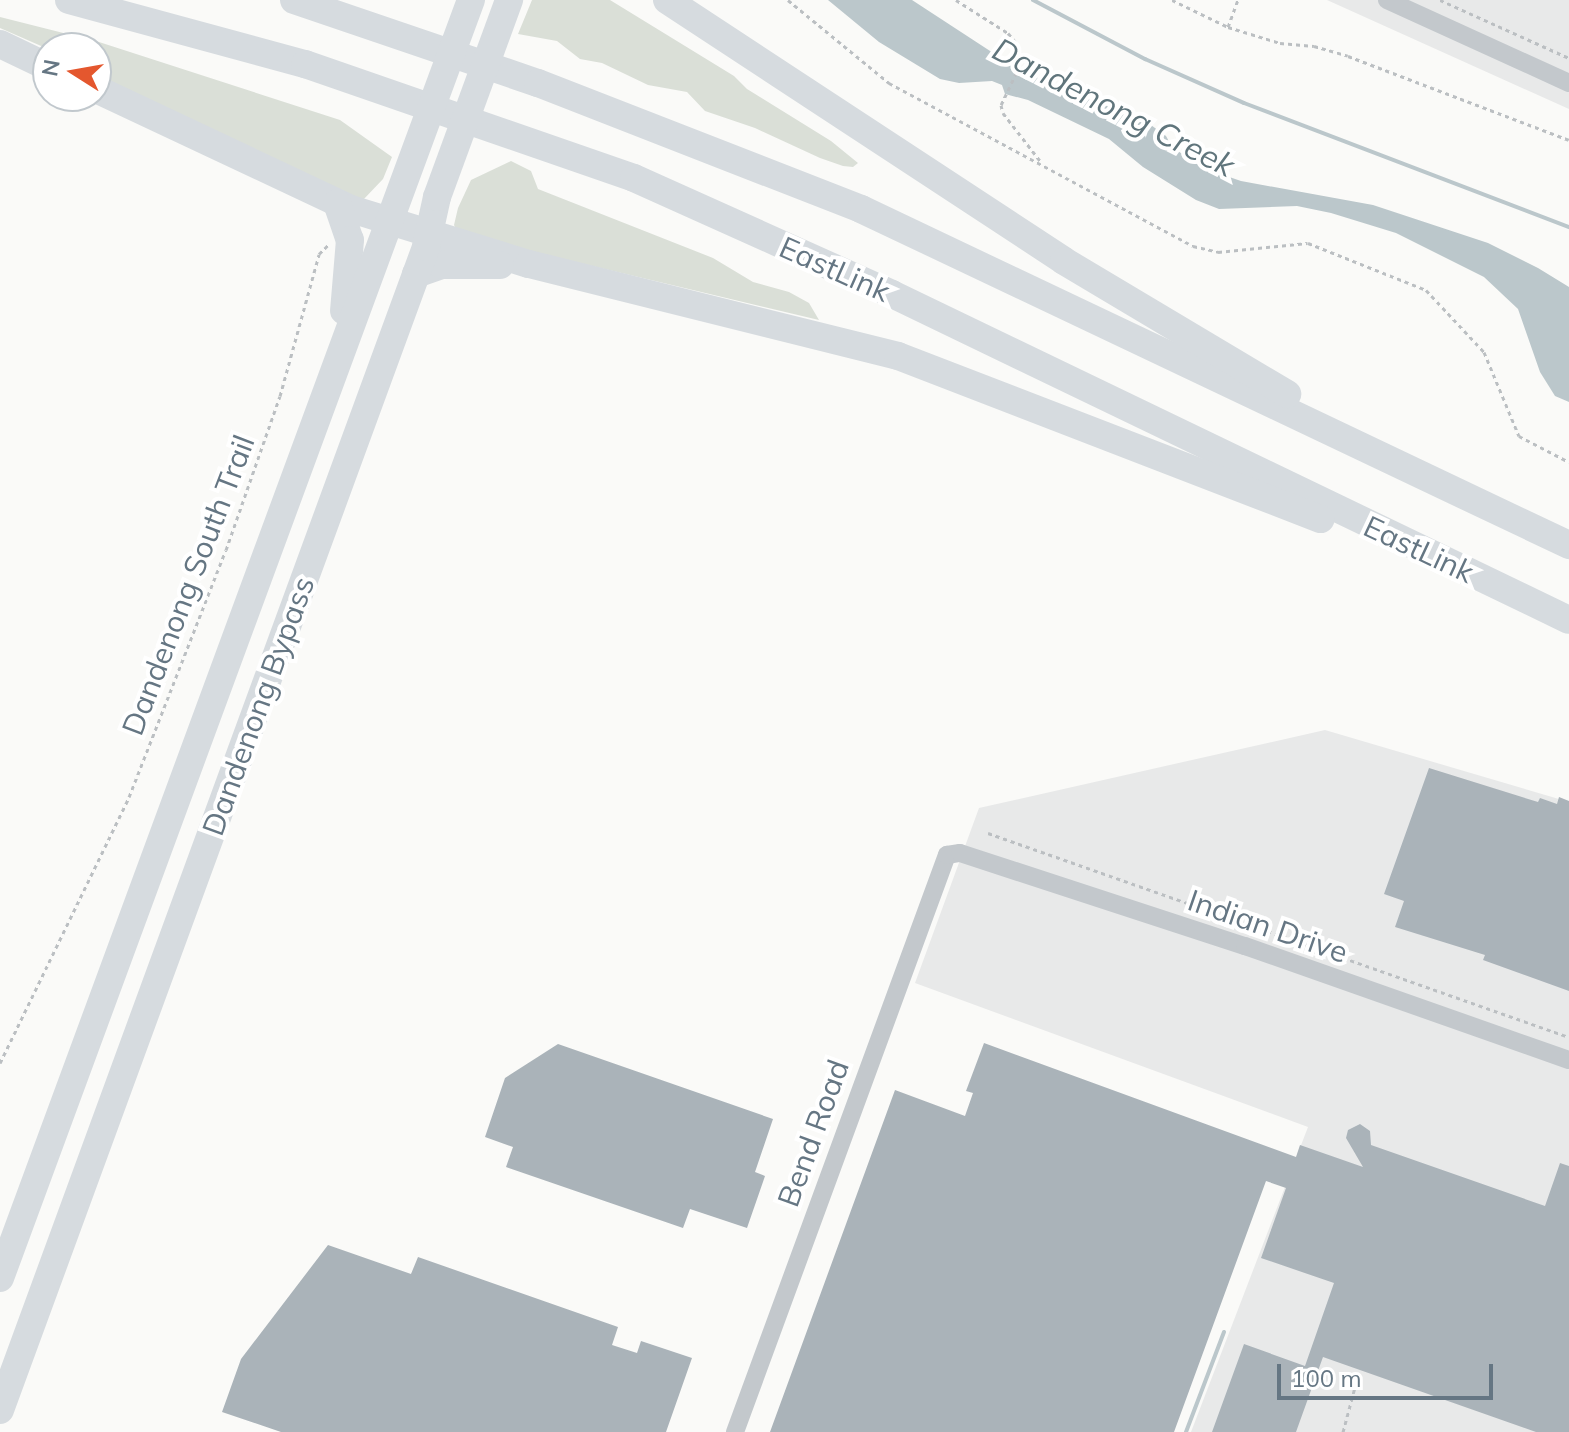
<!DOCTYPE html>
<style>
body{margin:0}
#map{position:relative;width:1569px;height:1432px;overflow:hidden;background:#fafaf8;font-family:Mulish,sans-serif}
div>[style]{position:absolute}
.built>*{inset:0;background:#e8e9e9}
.green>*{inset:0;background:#dadfd7}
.water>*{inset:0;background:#bbc7cb}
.stream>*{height:4px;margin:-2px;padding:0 2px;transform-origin:2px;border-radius:2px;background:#bbc7cb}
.building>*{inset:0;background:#aab3b9}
.path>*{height:3px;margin-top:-1.5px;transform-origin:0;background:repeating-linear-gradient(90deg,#bbbfc2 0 4px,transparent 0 8px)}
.minor>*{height:18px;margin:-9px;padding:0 9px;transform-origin:9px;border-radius:9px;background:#c3c8cc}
.highway>*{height:28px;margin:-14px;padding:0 14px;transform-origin:14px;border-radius:14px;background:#d6dbdf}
span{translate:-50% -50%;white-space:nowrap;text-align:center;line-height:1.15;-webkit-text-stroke:8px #fff;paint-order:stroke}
.street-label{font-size:30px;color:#657683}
.water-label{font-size:32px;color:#60757c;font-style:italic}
.north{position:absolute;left:32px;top:32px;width:80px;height:80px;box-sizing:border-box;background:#fff;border:2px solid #c1c8cd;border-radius:50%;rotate:281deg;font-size:22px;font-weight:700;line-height:32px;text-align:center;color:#657683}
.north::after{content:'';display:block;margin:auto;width:28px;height:36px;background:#e4572e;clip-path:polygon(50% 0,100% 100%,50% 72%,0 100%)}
.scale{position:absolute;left:1277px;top:1364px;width:216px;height:36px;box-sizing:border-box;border:4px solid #657683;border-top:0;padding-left:10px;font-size:24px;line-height:28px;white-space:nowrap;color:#657683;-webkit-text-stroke:6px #fff;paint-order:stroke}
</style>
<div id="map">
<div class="built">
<i style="clip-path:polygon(1327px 0,1569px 0,1569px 109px)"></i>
<i style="clip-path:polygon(1325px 730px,1569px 802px,1569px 1432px,1191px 1432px,1308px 1127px,915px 983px,979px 808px)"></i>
</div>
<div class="green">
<i style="clip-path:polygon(532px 0,610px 0,734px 76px,747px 89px,831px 141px,858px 163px,853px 167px,843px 166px,820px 158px,755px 128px,705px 111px,687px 92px,648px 85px,602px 63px,580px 59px,557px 41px,518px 34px)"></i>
<i style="clip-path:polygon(0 17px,99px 42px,340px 120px,392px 157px,383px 179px,363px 200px,96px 77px,96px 48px,48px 49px,0 28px)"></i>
<i style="clip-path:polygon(511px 161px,531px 171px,538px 189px,713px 258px,753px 282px,789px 292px,809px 303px,819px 320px,458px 234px,454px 225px,458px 208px,471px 180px)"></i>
</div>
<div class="water">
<i style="clip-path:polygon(828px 0,912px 0,1010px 64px,1054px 86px,1144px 120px,1166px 136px,1172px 147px,1203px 168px,1241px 181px,1373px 205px,1488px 243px,1538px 268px,1569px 287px,1569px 402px,1555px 396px,1540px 372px,1518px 309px,1484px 277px,1396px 233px,1331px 213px,1297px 206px,1219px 209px,1196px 200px,1143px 167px,1109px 139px,1028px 100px,1005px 94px,1002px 85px,992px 81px,959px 83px,940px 79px,879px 42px)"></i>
</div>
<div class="stream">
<i style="left:1033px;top:0;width:127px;rotate:27.8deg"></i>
<i style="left:1145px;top:59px;width:108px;rotate:24deg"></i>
<i style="left:1244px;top:103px;width:348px;rotate:20.9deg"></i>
<i style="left:1186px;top:1432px;width:107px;rotate:-69.2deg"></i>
</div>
<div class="building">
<i style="clip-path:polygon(1429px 768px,1538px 802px,1540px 798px,1557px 804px,1559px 797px,1569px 801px,1569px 991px,1483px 960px,1485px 955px,1395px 927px,1404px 901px,1384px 894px)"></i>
<i style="clip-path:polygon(984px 1043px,1296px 1157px,1300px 1145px,1363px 1167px,1346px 1138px,1348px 1130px,1360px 1124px,1370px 1131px,1371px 1145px,1545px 1206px,1560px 1163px,1569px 1166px,1569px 1432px,1536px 1432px,1323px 1357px,1296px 1432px,1212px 1432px,1244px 1344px,1305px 1366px,1334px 1283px,1261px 1258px,1286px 1188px,1266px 1181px,1174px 1432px,770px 1432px,895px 1090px,965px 1116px,973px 1093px,966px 1091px)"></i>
<i style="clip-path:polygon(558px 1044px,773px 1119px,755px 1172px,765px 1176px,747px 1228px,690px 1209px,683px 1228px,506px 1167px,513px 1147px,485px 1137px,505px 1078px)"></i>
<i style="clip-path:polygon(328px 1245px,411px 1274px,418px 1257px,618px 1327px,612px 1345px,637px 1353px,641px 1341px,692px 1358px,666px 1432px,281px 1432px,222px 1412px,241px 1359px)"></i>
</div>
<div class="path">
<i style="left:788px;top:0;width:131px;rotate:39.4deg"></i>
<i style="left:889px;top:83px;width:345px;rotate:28.2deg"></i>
<i style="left:1193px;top:246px;width:26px;rotate:13deg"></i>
<i style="left:1218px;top:252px;width:90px;rotate:-5.7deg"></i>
<i style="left:1308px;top:243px;width:127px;rotate:21.7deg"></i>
<i style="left:1426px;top:290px;width:85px;rotate:46.9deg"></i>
<i style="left:1484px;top:352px;width:91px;rotate:67.4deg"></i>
<i style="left:1519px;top:436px;width:56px;rotate:27.5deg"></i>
<i style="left:956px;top:0;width:62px;rotate:32.4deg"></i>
<i style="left:1008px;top:33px;width:16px;rotate:50deg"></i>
<i style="left:1018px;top:45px;width:20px;rotate:84deg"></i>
<i style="left:1020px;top:65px;width:44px;rotate:115.4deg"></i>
<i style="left:1001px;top:105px;width:8px;rotate:76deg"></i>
<i style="left:1003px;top:113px;width:62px;rotate:52.2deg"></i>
<i style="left:1172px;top:0;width:62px;rotate:25.7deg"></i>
<i style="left:1228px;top:27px;width:54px;rotate:17.1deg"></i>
<i style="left:1280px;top:43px;width:34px;rotate:5deg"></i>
<i style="left:1314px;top:46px;width:35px;rotate:16deg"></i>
<i style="left:1348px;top:56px;width:236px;rotate:20.8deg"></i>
<i style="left:1440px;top:0;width:141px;rotate:24.2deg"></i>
<i style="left:1228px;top:27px;width:29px;rotate:-70deg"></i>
<i style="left:988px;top:833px;width:616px;rotate:19.35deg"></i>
<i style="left:0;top:1063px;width:296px;rotate:-64.1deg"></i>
<i style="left:129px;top:797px;width:265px;rotate:-68.6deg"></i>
<i style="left:226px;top:550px;width:163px;rotate:-70.7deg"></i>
<i style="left:280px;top:396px;width:147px;rotate:-74.6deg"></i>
<i style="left:319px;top:254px;width:16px;rotate:-45deg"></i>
<i style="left:1343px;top:1432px;width:47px;rotate:-75.1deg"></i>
</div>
<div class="minor">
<i style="left:1387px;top:0;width:200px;rotate:24.5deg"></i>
<i style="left:735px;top:1432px;width:615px;rotate:-69.83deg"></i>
<i style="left:947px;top:855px;width:13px;rotate:-9deg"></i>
<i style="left:960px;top:853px;width:300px;rotate:18.1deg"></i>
<i style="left:1245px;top:946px;width:343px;rotate:19.4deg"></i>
</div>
<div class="highway">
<i style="left:69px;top:0;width:245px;rotate:15.2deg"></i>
<i style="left:305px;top:64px;width:348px;rotate:19.1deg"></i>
<i style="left:634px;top:178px;width:283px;rotate:24.2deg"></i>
<i style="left:892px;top:294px;width:751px;rotate:25.71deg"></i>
<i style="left:294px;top:0;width:258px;rotate:18.8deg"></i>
<i style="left:538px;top:83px;width:347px;rotate:21.3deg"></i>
<i style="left:861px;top:209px;width:784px;rotate:25.39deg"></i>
<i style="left:667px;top:0;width:475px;rotate:33.3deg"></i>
<i style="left:1064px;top:261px;width:260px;rotate:30.8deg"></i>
<i style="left:0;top:44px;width:53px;rotate:25.6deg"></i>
<i style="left:96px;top:89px;width:282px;rotate:25.2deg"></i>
<i style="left:351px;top:209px;width:186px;rotate:17.2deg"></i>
<i style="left:529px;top:264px;width:380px;rotate:14deg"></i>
<i style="left:898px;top:356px;width:453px;rotate:21.1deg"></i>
<i style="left:337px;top:203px;width:39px;rotate:71deg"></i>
<i style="left:350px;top:240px;width:71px;rotate:94.8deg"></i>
<i style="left:416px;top:274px;width:28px;rotate:-19deg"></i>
<i style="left:442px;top:265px;width:58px"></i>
<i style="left:0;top:1278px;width:1362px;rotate:-69.77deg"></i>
<i style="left:0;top:1410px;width:1239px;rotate:-69.88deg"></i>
<i style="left:426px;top:247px;width:51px;rotate:-77.6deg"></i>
<i style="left:437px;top:197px;width:210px;rotate:-69.9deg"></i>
</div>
<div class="street-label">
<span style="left:835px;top:269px;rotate:24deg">EastLink</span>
<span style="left:1419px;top:549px;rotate:25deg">EastLink</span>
<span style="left:188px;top:585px;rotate:-69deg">Dandenong South Trail</span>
<span style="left:258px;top:706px;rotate:-70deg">Dandenong Bypass</span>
<span style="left:1268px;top:926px;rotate:19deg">Indian Drive</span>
<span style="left:813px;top:1133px;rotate:-70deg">Bend Road</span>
</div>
<div class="water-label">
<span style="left:1114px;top:107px;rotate:27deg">Dandenong Creek</span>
</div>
<div class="north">N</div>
<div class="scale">100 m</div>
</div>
